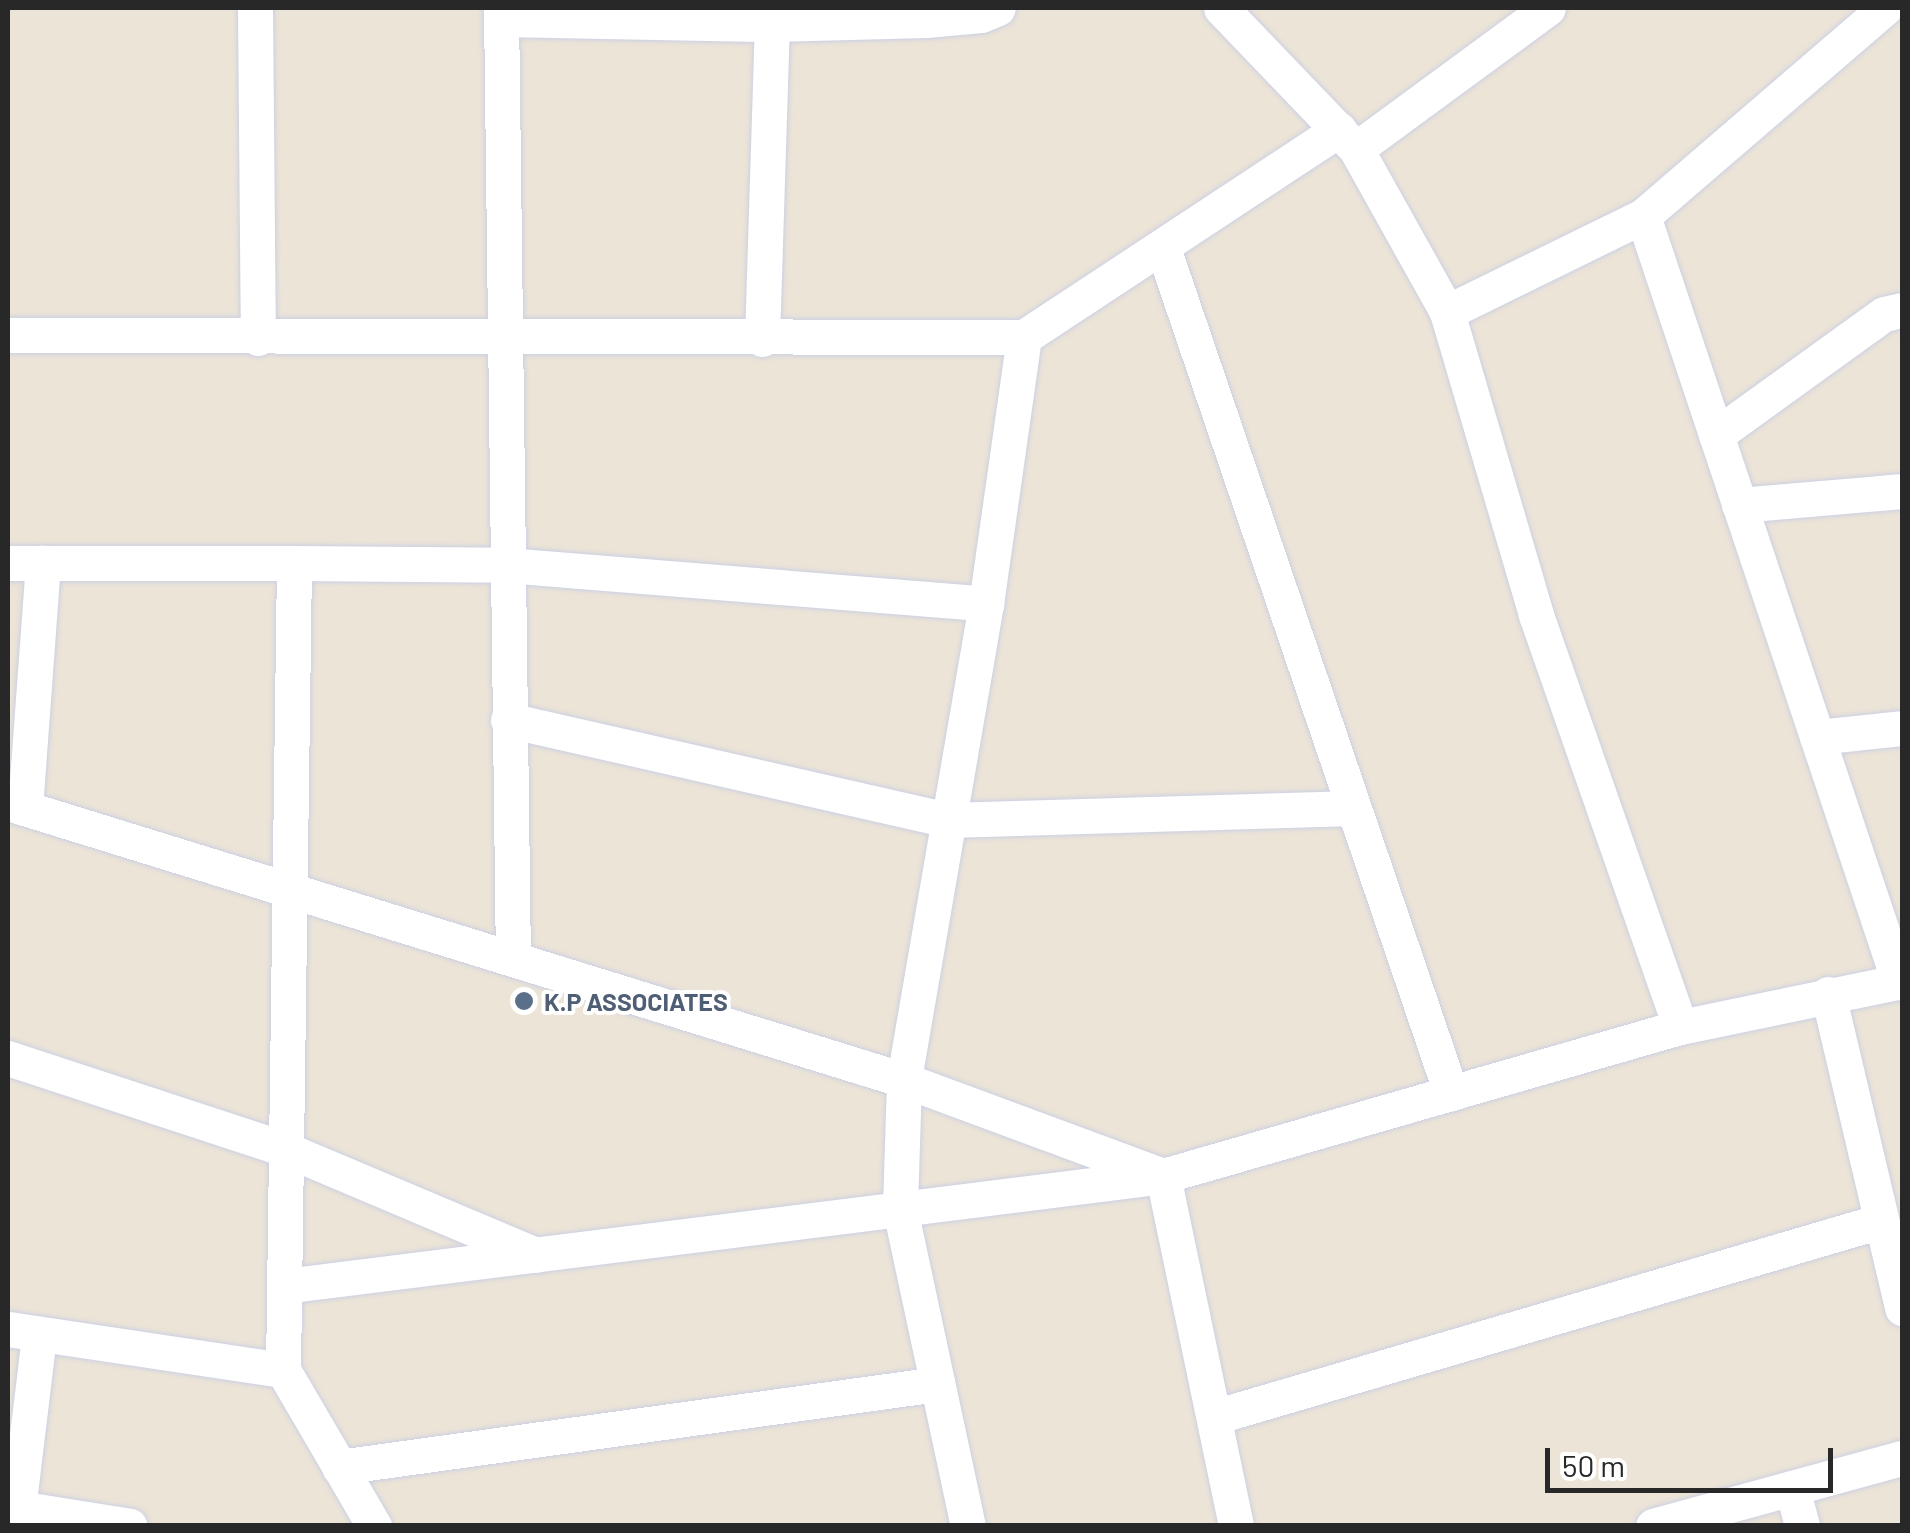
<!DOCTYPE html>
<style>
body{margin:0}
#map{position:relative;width:1910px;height:1533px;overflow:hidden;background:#ece4d7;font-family:Barlow,sans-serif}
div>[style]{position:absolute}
.roads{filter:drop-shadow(0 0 2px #ccd0e3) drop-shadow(0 0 2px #ccd0e3)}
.street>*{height:35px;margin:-17.5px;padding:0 17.5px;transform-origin:17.5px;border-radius:17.5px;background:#fff}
.dots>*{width:28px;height:28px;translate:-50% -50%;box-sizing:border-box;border:5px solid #fff;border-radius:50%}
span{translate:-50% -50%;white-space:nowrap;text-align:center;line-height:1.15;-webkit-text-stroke:8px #fff;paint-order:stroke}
.service-label{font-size:25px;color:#4e5e75;font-weight:700}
.left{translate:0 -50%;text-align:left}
.frame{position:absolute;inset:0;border:10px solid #282828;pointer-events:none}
.scale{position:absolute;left:1545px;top:1448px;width:288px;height:45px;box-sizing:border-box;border:5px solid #282828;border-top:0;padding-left:12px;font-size:30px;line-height:35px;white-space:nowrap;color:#282828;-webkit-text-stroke:8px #fff;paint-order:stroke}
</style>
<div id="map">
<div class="roads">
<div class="street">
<i style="left:255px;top:8px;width:330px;rotate:89.5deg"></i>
<i style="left:501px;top:8px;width:951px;rotate:89.28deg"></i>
<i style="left:1221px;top:8px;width:195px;rotate:46.2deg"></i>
<i style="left:1356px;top:149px;width:187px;rotate:60.8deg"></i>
<i style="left:1447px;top:312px;width:316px;rotate:73.6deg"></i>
<i style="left:1536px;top:615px;width:436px;rotate:70.7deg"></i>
<i style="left:501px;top:19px;width:271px;rotate:1.1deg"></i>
<i style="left:772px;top:24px;width:154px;rotate:-1.5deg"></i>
<i style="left:926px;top:20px;width:55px;rotate:-5.2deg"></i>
<i style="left:981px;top:15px;width:18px;rotate:-22deg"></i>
<i style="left:1356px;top:149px;width:238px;rotate:-36.3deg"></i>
<i style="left:1643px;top:216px;width:808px;rotate:71.52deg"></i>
<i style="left:1163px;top:248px;width:893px;rotate:71.18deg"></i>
<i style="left:1447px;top:312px;width:218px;rotate:-26.1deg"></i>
<i style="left:1643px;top:216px;width:319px;rotate:-40.7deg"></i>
<i style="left:8px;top:335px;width:1016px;rotate:0.11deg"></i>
<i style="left:762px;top:339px;width:315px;rotate:-88.2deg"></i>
<i style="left:1716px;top:435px;width:207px;rotate:-35.8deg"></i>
<i style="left:1884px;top:314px;width:18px;rotate:-13deg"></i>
<i style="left:1739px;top:505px;width:164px;rotate:-4.9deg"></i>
<i style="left:8px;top:563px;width:286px"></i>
<i style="left:294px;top:563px;width:807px;rotate:90.78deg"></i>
<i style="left:283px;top:1370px;width:181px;rotate:59.7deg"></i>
<i style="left:294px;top:563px;width:212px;rotate:0.5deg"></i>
<i style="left:506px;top:565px;width:482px;rotate:4.6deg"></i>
<i style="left:986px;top:604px;width:483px;rotate:99.8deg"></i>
<i style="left:904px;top:1080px;width:129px;rotate:91.8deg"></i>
<i style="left:900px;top:1209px;width:324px;rotate:77.9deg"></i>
<i style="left:986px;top:604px;width:270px;rotate:-81.9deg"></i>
<i style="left:1024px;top:337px;width:377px;rotate:-33.4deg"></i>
<i style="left:508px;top:720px;width:452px;rotate:12.8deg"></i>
<i style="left:949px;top:820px;width:404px;rotate:-1.7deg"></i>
<i style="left:1817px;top:737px;width:85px;rotate:-6deg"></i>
<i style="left:8px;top:803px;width:938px;rotate:17.18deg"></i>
<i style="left:904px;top:1080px;width:276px;rotate:20.3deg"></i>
<i style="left:1163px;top:1176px;width:358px;rotate:78.2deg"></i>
<i style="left:25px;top:808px;width:246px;rotate:-85.8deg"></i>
<i style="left:1828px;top:994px;width:323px;rotate:76.7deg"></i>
<i style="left:8px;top:1058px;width:292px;rotate:18.2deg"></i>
<i style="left:285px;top:1149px;width:272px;rotate:22.9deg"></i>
<i style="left:284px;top:1286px;width:886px;rotate:-7.13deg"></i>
<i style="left:1163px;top:1176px;width:538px;rotate:-16.08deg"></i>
<i style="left:1680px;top:1027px;width:227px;rotate:-11.7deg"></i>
<i style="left:8px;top:1329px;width:278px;rotate:8.5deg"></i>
<i style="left:1214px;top:1417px;width:695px;rotate:-16.38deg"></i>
<i style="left:339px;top:1467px;width:604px;rotate:-7.9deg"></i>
<i style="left:1792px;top:1488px;width:39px;rotate:75deg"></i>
<i style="left:18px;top:1508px;width:113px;rotate:9.1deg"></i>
<i style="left:16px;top:1526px;width:192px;rotate:-83.1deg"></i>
<i style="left:1653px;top:1526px;width:258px;rotate:-15.3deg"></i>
</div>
</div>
<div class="dots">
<i style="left:524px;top:1001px;background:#5c6f8a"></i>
</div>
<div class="service-label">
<span class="left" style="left:544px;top:1001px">K.P ASSOCIATES</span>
</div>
<div class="frame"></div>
<div class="scale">50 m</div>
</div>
